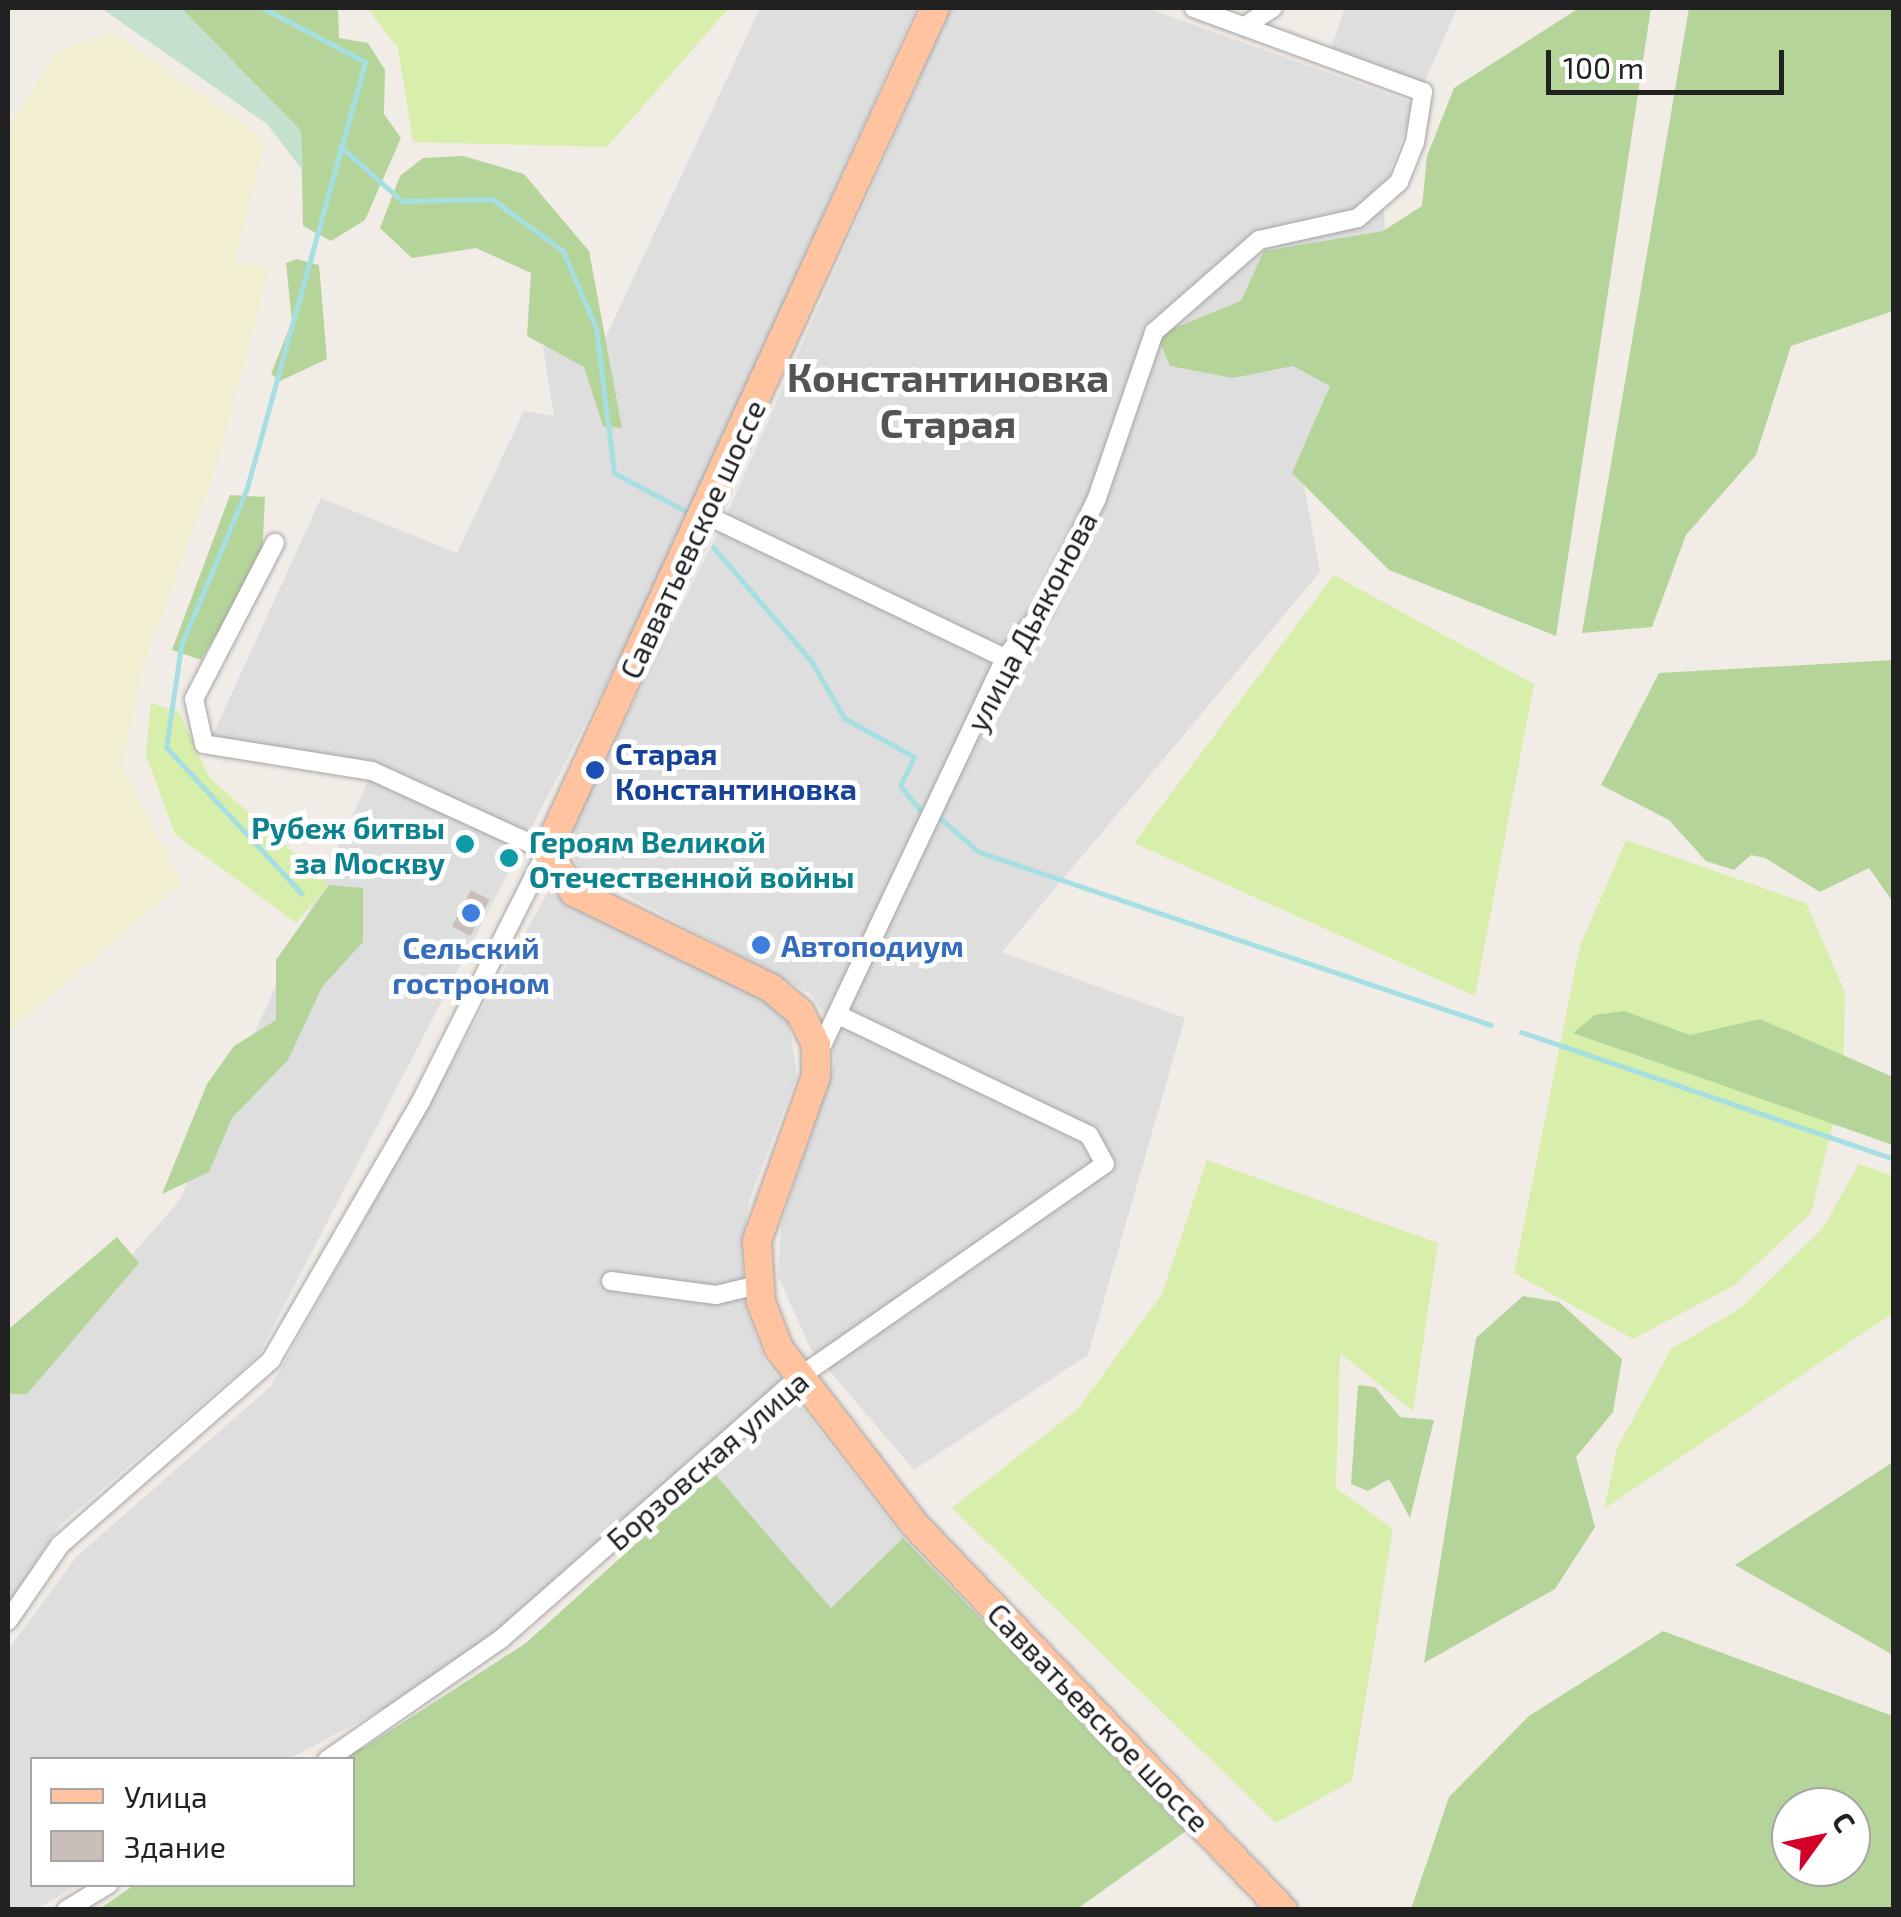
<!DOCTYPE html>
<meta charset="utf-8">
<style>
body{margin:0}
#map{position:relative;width:1901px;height:1917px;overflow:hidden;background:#f2ece7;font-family:"Exo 2",sans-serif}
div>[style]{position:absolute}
.residential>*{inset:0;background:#dfdede}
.farmland>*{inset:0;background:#f1eed2}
.grass>*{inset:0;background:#d8eeab}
.forest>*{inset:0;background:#b5d49a}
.wetland>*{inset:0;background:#c3e1ce}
.stream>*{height:5px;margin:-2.5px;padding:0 2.5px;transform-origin:2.5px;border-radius:2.5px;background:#a6dfe2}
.building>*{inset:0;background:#cabeba;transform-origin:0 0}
.roads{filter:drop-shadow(0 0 2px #a5a5a5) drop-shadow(0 0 2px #a5a5a5)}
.minor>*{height:18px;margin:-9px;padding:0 9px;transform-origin:9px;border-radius:9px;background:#fff}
.primary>*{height:28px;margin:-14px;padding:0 14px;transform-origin:14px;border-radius:14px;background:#ffc49f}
.dots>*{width:28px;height:28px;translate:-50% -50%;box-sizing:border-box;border:5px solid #fff;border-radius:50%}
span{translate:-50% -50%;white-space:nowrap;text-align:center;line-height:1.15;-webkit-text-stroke:10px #fff;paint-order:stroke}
.street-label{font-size:30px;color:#212121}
.transit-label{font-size:30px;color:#164399;font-weight:700}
.left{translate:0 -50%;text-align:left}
.culture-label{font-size:30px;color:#0d838f;font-weight:700}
.right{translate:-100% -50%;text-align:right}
.shop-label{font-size:30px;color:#366cbe;font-weight:700}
.district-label{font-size:40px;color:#545454;font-weight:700}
.frame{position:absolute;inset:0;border:10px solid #212121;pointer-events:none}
.legend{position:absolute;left:30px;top:1757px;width:325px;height:130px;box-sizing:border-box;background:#fff;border:2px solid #a6a6a6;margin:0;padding:12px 18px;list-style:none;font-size:30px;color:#212121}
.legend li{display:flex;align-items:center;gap:20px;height:50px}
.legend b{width:50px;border:2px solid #a6a6a6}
.north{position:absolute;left:1771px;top:1787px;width:100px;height:100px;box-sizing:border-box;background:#fff;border:2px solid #a6a6a6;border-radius:50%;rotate:57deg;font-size:28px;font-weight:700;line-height:40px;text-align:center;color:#212121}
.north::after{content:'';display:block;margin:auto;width:35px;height:45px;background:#d20026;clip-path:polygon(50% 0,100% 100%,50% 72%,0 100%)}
.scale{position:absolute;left:1546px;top:50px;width:238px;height:45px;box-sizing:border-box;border:5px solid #212121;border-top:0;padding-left:12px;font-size:30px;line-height:35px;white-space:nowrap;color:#212121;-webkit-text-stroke:8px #fff;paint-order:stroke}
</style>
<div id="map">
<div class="residential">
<i style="clip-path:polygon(760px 8px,916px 8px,654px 591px,258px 1356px,60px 1525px,8px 1604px,8px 1397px,179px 1201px,375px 765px,211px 739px,321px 498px,457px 553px,524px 411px,554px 416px,543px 347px,601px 347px)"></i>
<i style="clip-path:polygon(951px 8px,1147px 8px,1415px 104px,1383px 190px,1386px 250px,1302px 474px,1320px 572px,1002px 952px,1185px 1018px,1088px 1355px,914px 1470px,810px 1348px,778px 1276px,781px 1225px,835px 1061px,825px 1014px,811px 994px,580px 870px,565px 841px,726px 516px)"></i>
<i style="clip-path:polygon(1345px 8px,1457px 8px,1424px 83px,1331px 47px)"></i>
<i style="clip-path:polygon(548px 892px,748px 986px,789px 1022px,797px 1076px,750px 1198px,741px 1253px,746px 1309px,765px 1361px,903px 1538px,831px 1608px,699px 1457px,471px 1662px,289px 1759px,32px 1760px,32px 1884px,78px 1885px,35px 1910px,8px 1909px,8px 1650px,77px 1556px,271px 1386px)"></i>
</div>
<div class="farmland">
<i style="clip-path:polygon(113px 32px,266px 140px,235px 261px,270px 267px,217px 465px,143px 667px,122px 766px,182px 883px,8px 1033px,8px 129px,56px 52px)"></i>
</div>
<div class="grass">
<i style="clip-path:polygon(367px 8px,729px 8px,607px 147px,413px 142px,398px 48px)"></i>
<i style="clip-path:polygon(1334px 575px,1534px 684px,1475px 996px,1134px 843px)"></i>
<i style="clip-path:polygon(151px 703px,179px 712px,209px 777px,329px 885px,296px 923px,175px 834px,146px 755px)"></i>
<i style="clip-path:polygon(1626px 840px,1806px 903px,1845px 992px,1843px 1084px,1811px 1213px,1735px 1285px,1633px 1339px,1514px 1273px,1580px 946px)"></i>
<i style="clip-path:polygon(1207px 1160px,1438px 1243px,1413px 1411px,1340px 1353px,1336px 1488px,1393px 1529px,1352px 1781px,1276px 1823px,952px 1508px,1078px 1409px,1162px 1294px)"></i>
<i style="clip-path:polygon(1859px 1164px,1893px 1176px,1893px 1313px,1604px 1509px,1617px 1448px,1671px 1349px,1741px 1308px,1823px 1228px)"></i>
</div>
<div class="forest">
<i style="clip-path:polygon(181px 8px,338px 8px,339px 38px,368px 43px,385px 70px,384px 114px,401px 138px,365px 220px,331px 241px,303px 226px,301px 131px)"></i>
<i style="clip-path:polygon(1579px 8px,1651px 8px,1556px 636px,1389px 570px,1292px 473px,1330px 386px,1293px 366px,1233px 378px,1170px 366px,1157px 335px,1241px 301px,1264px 251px,1383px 231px,1422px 206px,1427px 156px,1454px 88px)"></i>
<i style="clip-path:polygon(1689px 8px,1893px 8px,1893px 311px,1791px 346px,1756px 455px,1686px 535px,1652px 627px,1582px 633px)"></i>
<i style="clip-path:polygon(463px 156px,524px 174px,589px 251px,622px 428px,603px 426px,584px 367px,527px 336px,531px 273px,476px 248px,412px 258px,380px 228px,400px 176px,423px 158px)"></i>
<i style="clip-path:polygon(297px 259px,319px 265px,327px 359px,280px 381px,271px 374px,292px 321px,286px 263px)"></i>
<i style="clip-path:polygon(230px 495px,265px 497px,262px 559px,201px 660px,172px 650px)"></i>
<i style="clip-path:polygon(1893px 660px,1893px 902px,1869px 868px,1820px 892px,1765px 858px,1751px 855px,1734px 870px,1706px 861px,1669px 820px,1601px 785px,1659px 673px)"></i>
<i style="clip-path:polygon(329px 885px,363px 888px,363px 942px,322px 987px,288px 1060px,232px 1118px,209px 1172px,162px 1194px,207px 1084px,234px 1046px,276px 1020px,276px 960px)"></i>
<i style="clip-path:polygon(1624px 1011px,1690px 1035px,1760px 1019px,1893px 1077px,1893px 1145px,1573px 1033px,1595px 1015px)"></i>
<i style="clip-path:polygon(117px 1237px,139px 1263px,27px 1394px,8px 1394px,10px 1328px)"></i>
<i style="clip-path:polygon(1523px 1296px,1559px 1302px,1622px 1359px,1613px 1412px,1576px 1457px,1595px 1527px,1555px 1589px,1424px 1663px,1476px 1338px)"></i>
<i style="clip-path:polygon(1358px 1385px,1375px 1387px,1400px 1417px,1434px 1420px,1410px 1518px,1389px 1479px,1368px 1491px,1351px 1484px)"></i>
<i style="clip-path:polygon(1893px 1462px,1893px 1655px,1735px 1565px)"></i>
<i style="clip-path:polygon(714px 1473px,831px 1608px,903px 1538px,1186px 1831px,1077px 1909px,98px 1910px,134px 1885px,352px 1884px,352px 1760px,323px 1759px,365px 1747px,526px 1643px)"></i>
<i style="clip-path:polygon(evenodd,1663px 1631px,1893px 1716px,1893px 1909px,1411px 1909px,1449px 1797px,1529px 1716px,1663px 1631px,1791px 1807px,1851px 1807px,1851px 1867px,1791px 1867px,1791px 1807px)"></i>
</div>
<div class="wetland">
<i style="clip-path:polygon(101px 8px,181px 8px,301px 131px,303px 171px,267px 124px)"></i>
</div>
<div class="stream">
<i style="left:263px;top:8px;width:115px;rotate:27.9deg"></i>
<i style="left:365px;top:62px;width:442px;rotate:105.5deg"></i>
<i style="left:247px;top:488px;width:171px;rotate:112.7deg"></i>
<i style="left:181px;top:646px;width:102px;rotate:98.4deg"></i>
<i style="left:166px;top:747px;width:200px;rotate:47.2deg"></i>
<i style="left:340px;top:146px;width:83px;rotate:41.6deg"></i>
<i style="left:402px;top:201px;width:90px;rotate:-1.3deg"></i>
<i style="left:492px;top:199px;width:88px;rotate:36.2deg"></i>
<i style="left:563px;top:251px;width:84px;rotate:66.8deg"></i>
<i style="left:596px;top:328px;width:146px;rotate:82.9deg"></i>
<i style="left:614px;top:473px;width:87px;rotate:28deg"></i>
<i style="left:713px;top:547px;width:150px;rotate:49.3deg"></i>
<i style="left:811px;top:661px;width:66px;rotate:59.9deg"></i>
<i style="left:844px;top:718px;width:80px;rotate:29.1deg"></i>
<i style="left:914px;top:757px;width:32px;rotate:116deg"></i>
<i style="left:900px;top:786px;width:33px;rotate:50deg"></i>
<i style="left:941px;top:819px;width:50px;rotate:41deg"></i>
<i style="left:979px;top:852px;width:540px;rotate:18.67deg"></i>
<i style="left:1521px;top:1032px;width:394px;rotate:18.8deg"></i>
</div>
<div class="building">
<i style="left:471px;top:890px;width:21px;height:41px;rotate:28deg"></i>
</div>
<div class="roads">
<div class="minor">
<i style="left:1245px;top:26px;width:33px;rotate:-33deg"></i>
<i style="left:704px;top:514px;width:334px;rotate:25.6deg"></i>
<i style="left:818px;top:1054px;width:438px;rotate:-64.7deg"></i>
<i style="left:1005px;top:658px;width:60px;rotate:-51.8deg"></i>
<i style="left:1042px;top:611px;width:126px;rotate:-64deg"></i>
<i style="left:1097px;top:498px;width:176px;rotate:-71deg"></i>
<i style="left:1154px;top:332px;width:140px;rotate:-41.2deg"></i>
<i style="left:1259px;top:240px;width:101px;rotate:-12.5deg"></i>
<i style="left:1358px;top:218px;width:55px;rotate:-41.3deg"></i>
<i style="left:1399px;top:182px;width:43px;rotate:-68.2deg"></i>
<i style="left:1415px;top:142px;width:51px;rotate:-80.9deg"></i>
<i style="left:1423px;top:92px;width:244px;rotate:-159.9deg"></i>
<i style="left:611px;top:1281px;width:106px;rotate:7.6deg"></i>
<i style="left:716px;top:1295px;width:43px;rotate:-13.4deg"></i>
<i style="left:8px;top:1621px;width:92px;rotate:-55.6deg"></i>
<i style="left:60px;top:1545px;width:281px;rotate:-41.2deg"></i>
<i style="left:271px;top:1360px;width:299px;rotate:-59.9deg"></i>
<i style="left:421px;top:1101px;width:280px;rotate:-63.3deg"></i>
<i style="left:547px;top:851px;width:192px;rotate:-155.4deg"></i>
<i style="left:372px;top:771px;width:170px;rotate:-170.9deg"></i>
<i style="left:204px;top:744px;width:46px;rotate:-102.5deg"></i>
<i style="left:194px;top:699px;width:176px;rotate:-62.6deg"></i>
<i style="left:327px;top:1760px;width:212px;rotate:-34.8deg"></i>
<i style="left:501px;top:1639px;width:395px;rotate:-41.3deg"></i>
<i style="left:798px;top:1378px;width:374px;rotate:-34.9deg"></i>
<i style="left:1105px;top:1164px;width:33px;rotate:-119deg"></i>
<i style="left:1089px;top:1135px;width:277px;rotate:-154.4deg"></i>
<i style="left:66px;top:1910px;width:50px;rotate:-31.2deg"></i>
</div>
<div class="primary">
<i style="left:935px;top:8px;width:928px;rotate:114.71deg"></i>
<i style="left:547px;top:851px;width:49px;rotate:56.6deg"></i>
<i style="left:574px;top:892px;width:219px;rotate:26deg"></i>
<i style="left:771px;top:988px;width:38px;rotate:40deg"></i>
<i style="left:800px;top:1012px;width:37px;rotate:64deg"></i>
<i style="left:816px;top:1045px;width:31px;rotate:90deg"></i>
<i style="left:816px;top:1076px;width:175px;rotate:109.7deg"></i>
<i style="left:757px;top:1241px;width:61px;rotate:86.2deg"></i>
<i style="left:761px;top:1302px;width:50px;rotate:69deg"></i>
<i style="left:779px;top:1349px;width:222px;rotate:52.3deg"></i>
<i style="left:915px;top:1525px;width:533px;rotate:46.29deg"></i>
</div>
</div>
<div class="dots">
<i style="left:595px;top:770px;background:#1a4fb4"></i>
<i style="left:465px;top:844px;background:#0f9aa8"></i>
<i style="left:509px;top:858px;background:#0f9aa8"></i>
<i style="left:471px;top:913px;background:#3f7fe0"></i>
<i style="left:761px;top:945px;background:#3f7fe0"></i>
</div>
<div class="street-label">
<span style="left:692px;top:539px;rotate:-65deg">Савватьевское шоссе</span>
<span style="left:1031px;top:621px;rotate:-62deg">улица Дьяконова</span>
<span style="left:707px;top:1460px;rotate:-41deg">Борзовская улица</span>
<span style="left:1099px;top:1717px;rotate:46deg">Савватьевское шоссе</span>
</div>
<div class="transit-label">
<span class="left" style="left:615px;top:770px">Старая<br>Константиновка</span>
</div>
<div class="culture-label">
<span class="right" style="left:445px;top:844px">Рубеж битвы<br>за Москву</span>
<span class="left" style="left:529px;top:858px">Героям Великой<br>Отечественной войны</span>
</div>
<div class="shop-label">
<span class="left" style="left:781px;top:945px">Автоподиум</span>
<span style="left:471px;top:964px">Сельский<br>гостроном</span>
</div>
<div class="district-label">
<span style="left:948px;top:399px">Константиновка<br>Старая</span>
</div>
<div class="frame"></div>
<ul class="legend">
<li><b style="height:12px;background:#ffc49f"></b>Улица</li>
<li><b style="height:28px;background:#cabeba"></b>Здание</li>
</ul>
<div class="north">С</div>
<div class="scale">100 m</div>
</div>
